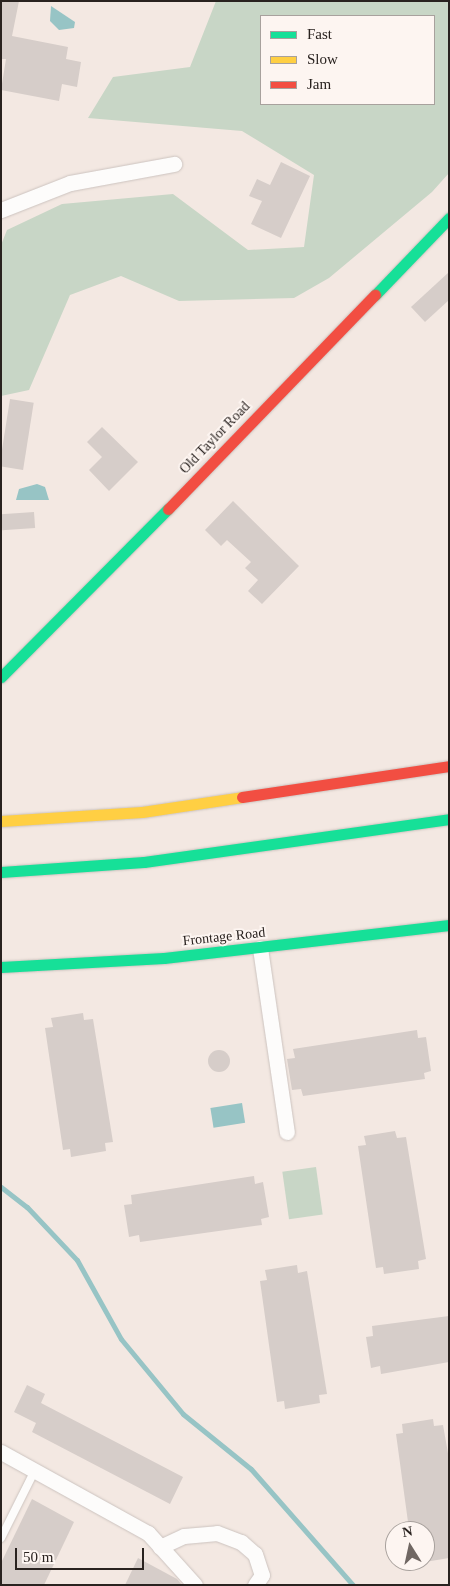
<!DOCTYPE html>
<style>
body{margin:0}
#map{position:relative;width:450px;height:1586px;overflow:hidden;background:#f3e8e2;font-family:"Times New Roman",serif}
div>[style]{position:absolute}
.green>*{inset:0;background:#c8d6c6;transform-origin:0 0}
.water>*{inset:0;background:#97c4c5;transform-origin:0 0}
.stream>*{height:5px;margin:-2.5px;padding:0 2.5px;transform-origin:2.5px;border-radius:2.5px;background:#97c4c5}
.building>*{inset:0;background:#d6cdc9;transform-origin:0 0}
.round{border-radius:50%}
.roads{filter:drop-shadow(0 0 1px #ccc3bf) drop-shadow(0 0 1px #ccc3bf)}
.lane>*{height:8px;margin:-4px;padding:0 4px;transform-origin:4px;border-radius:4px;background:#fdfcfb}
.street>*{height:15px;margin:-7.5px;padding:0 7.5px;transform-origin:7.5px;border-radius:7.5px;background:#fdfcfb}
.fast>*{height:11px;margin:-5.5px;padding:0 5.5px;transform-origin:5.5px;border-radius:5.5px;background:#16e098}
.slow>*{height:11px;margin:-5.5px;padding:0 5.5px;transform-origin:5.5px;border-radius:5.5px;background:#ffcf43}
.jam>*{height:11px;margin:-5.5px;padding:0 5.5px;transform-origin:5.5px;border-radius:5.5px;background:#f24e42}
span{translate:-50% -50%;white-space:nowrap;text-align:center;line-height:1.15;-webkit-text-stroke:4px #fdf5f1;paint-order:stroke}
.street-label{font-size:14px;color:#29221f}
.frame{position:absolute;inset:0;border:2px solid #29221f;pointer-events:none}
.legend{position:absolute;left:260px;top:15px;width:175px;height:90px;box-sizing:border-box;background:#fdf5f1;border:1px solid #a8a19d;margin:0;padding:6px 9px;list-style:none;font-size:15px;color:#29221f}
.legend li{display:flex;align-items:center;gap:10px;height:25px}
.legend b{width:25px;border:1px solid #a8a19d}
.north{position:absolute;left:385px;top:1521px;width:50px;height:50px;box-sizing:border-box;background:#fdf5f1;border:1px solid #a8a19d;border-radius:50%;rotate:350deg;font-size:14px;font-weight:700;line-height:20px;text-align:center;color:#29221f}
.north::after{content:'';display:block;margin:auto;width:18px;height:22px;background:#706763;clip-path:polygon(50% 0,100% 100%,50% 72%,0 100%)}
.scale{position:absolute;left:15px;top:1548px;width:129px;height:22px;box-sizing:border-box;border:2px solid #29221f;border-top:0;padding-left:6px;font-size:15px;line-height:18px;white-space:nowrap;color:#29221f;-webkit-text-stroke:4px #fdf5f1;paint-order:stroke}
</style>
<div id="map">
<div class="green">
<i style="clip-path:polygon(evenodd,216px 1px,449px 1px,449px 173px,432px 192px,329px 278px,294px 298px,179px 301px,121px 276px,70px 295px,29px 390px,1px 396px,1px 245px,7px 230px,62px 204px,173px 194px,248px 250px,304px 247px,314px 175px,242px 131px,88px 118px,113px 77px,190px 67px,216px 1px,261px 16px,434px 16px,434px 104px,261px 104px,261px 16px)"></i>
<i style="left:316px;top:1167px;width:48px;height:34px;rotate:82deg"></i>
</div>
<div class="water">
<i style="clip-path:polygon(51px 6px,75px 22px,74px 28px,59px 30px,50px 21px)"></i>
<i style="clip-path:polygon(37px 484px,45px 487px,49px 500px,16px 500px,19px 489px)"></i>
<i style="left:242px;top:1103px;width:20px;height:32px;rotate:81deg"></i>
</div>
<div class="stream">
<i style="left:1px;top:1187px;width:33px;rotate:38deg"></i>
<i style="left:27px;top:1207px;width:73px;rotate:46.7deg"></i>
<i style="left:77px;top:1260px;width:90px;rotate:60.9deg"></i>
<i style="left:121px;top:1339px;width:97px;rotate:50.4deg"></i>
<i style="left:183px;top:1414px;width:87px;rotate:39deg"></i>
<i style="left:251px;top:1469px;width:154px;rotate:48.7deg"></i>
</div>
<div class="building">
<i style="clip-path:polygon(1px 1px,19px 1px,12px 36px,68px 47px,66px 59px,81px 62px,77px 87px,62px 84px,59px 101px,1px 90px,6px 59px,1px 59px)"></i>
<i style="clip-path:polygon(281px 162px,310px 176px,281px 238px,251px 224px,262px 201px,249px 196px,257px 179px,270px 185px)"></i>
<i style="clip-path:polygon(449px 272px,449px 300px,425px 322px,411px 307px)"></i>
<i style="left:10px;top:399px;width:24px;height:68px;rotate:9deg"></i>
<i style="clip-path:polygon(102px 427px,138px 462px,109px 491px,89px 470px,102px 457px,87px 442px)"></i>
<i style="clip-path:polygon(233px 501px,299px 566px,262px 604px,248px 591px,258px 580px,245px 568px,251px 562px,227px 540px,221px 546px,205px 530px)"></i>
<i style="left:34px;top:512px;width:16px;height:33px;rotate:86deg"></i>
<i style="clip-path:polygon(83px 1013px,84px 1020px,93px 1019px,113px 1142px,105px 1143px,106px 1151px,71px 1157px,70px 1149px,63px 1150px,45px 1028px,53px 1027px,51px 1018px)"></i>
<i style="clip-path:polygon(417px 1030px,418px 1038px,426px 1037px,431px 1071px,424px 1073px,425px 1079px,303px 1096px,301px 1089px,292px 1090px,287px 1059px,295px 1058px,293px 1049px)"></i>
<i class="round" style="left:208px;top:1050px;width:22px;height:22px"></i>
<i style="clip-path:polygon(395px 1131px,397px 1138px,406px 1137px,426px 1259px,418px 1261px,419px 1269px,384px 1274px,383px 1267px,376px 1268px,358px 1146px,366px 1145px,364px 1136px)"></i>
<i style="clip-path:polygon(254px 1176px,255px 1184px,263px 1182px,269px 1217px,261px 1219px,262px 1225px,140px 1242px,139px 1235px,129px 1237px,124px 1205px,132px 1204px,131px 1195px)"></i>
<i style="clip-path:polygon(297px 1265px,298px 1273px,307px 1271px,327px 1394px,319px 1395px,320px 1403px,285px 1409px,284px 1401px,277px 1402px,260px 1281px,267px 1280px,265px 1270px)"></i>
<i style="clip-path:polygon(449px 1316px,449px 1362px,381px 1374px,380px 1366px,371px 1368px,366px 1337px,373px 1336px,372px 1326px)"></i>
<i style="clip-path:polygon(27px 1385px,45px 1394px,41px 1403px,183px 1477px,170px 1504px,32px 1432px,36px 1423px,14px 1412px)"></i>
<i style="clip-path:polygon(433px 1419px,434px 1426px,443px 1425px,449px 1459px,449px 1558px,425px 1562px,425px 1531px,413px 1531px,408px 1522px,396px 1434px,403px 1433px,402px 1424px)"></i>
<i style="clip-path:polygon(32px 1499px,74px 1522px,44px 1585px,1px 1585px,1px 1563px)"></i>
<i style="clip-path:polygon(138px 1558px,177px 1579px,182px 1585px,125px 1585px)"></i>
</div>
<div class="roads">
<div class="lane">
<i style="left:1px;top:1538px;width:76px;rotate:-63.4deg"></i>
</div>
<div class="street">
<i style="left:1px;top:210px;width:74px;rotate:-21.4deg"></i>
<i style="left:70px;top:183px;width:106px;rotate:-10.4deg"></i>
<i style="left:260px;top:948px;width:186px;rotate:81.7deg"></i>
<i style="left:1px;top:1452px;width:168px;rotate:28.9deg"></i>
<i style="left:148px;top:1533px;width:70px;rotate:47.9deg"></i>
<i style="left:160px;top:1547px;width:26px;rotate:-25deg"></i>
<i style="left:184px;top:1536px;width:33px;rotate:-5deg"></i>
<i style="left:217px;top:1533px;width:26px;rotate:21deg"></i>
<i style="left:241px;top:1542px;width:18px;rotate:41deg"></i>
<i style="left:255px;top:1554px;width:22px;rotate:72deg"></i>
<i style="left:262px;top:1575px;width:12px;rotate:125deg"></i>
</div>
<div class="fast">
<i style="left:375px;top:295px;width:107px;rotate:-46.1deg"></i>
<i style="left:1px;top:677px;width:237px;rotate:-45.2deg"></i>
<i style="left:1px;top:872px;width:143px;rotate:-4deg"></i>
<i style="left:144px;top:862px;width:308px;rotate:-8deg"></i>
<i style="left:1px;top:967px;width:163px;rotate:-3.2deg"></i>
<i style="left:164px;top:958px;width:287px;rotate:-6.6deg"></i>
</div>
<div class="slow">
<i style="left:1px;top:821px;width:141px;rotate:-3.7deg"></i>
<i style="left:142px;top:812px;width:101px;rotate:-8.5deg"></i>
</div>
<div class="jam">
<i style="left:168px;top:509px;width:298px;rotate:-46deg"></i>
<i style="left:242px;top:797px;width:209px;rotate:-8.5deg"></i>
</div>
</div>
<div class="street-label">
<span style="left:215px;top:438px;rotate:-46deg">Old Taylor Road</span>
<span style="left:224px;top:937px;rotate:-6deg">Frontage Road</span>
</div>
<div class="frame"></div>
<ul class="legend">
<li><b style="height:6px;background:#16e098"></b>Fast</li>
<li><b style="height:6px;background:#ffcf43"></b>Slow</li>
<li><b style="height:6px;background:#f24e42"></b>Jam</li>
</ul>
<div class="north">N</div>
<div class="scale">50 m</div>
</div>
